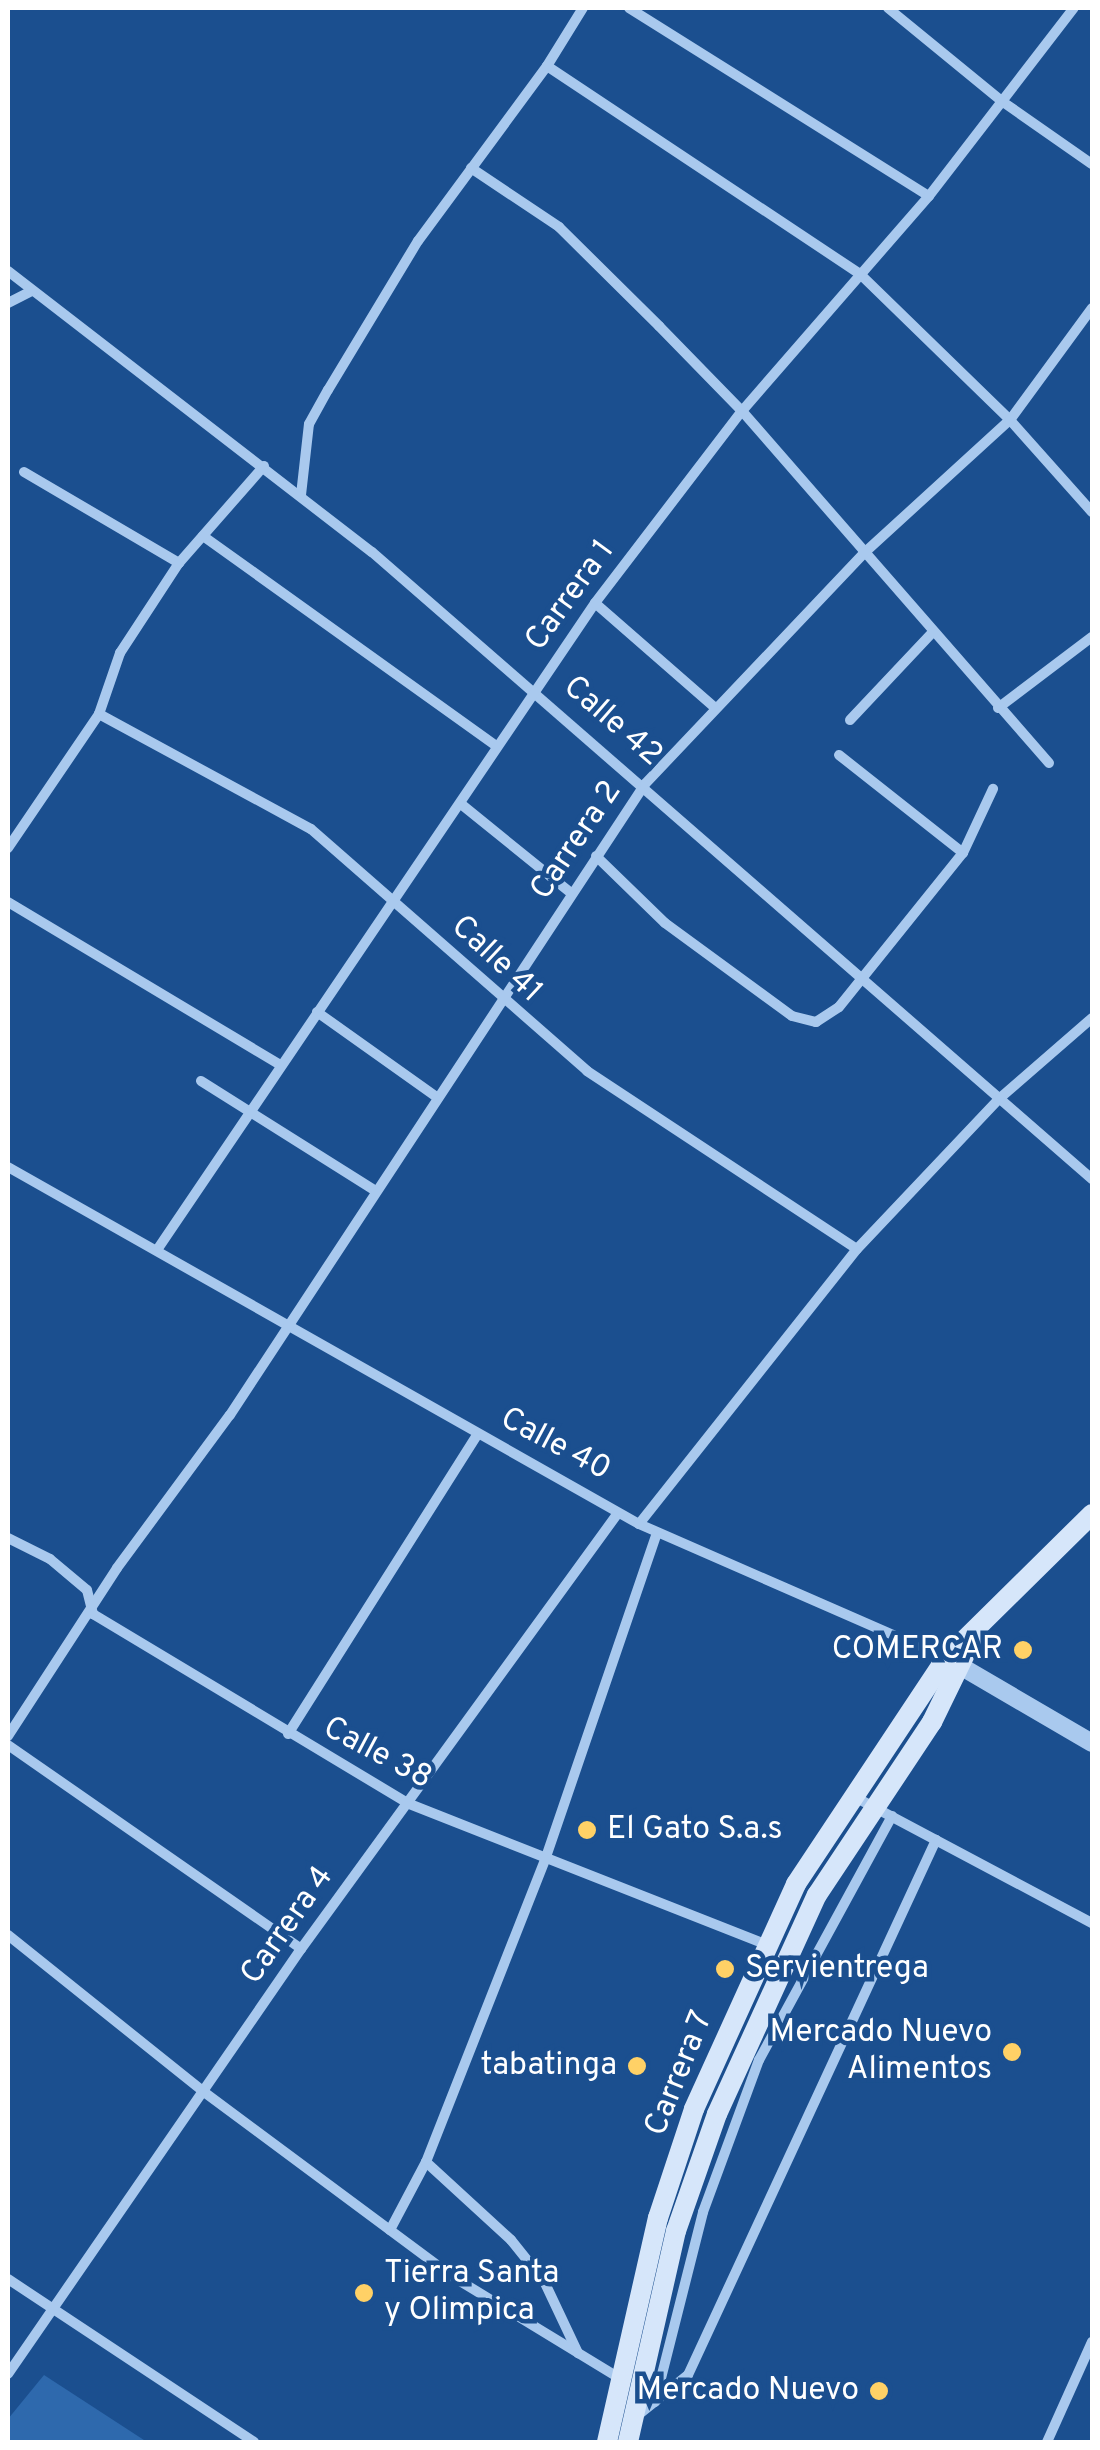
<!DOCTYPE html>
<style>
body{margin:0}
#map{position:relative;width:1100px;height:2450px;overflow:hidden;background:#1b4f8f;font-family:Overpass,sans-serif}
div>[style]{position:absolute}
.green>*{inset:0;background:#2e69ad}
.minor>*{height:10px;margin:-5px;padding:0 5px;transform-origin:5px;border-radius:5px;background:#a9c9ee}
.tertiary>*{height:18px;margin:-9px;padding:0 9px;transform-origin:9px;border-radius:9px;background:#a9c9ee}
.secondary>*{height:20px;margin:-10px;padding:0 10px;transform-origin:10px;border-radius:10px;background:#d6e6fa}
.dots>*{width:28px;height:28px;translate:-50% -50%;box-sizing:border-box;border:5px solid #1b4f8f;border-radius:50%}
span{translate:-50% -50%;white-space:nowrap;text-align:center;line-height:1.15;-webkit-text-stroke:9px #1b4f8f;paint-order:stroke}
.street-label{font-size:32px;color:#fff}
.poi-label{font-size:32px;color:#fff}
.right{translate:-100% -50%;text-align:right}
.left{translate:0 -50%;text-align:left}
.frame{position:absolute;inset:0;border:10px solid #fff;pointer-events:none}
</style>
<div id="map">
<div class="green">
<i style="clip-path:polygon(44px 2375px,147px 2442px,8px 2442px,8px 2419px)"></i>
</div>
<div class="minor">
<i style="left:629px;top:8px;width:354px;rotate:32.1deg"></i>
<i style="left:888px;top:8px;width:149px;rotate:39.3deg"></i>
<i style="left:1003px;top:102px;width:108px;rotate:34.9deg"></i>
<i style="left:547px;top:66px;width:374px;rotate:33.6deg"></i>
<i style="left:859px;top:273px;width:211px;rotate:44.2deg"></i>
<i style="left:1010px;top:420px;width:123px;rotate:48.3deg"></i>
<i style="left:471px;top:168px;width:106px;rotate:33.8deg"></i>
<i style="left:559px;top:227px;width:141px;rotate:44.7deg"></i>
<i style="left:659px;top:326px;width:119px;rotate:45.7deg"></i>
<i style="left:742px;top:411px;width:467px;rotate:48.9deg"></i>
<i style="left:8px;top:271px;width:460px;rotate:37.7deg"></i>
<i style="left:372px;top:552px;width:955px;rotate:41.05deg"></i>
<i style="left:8px;top:303px;width:27px;rotate:-27deg"></i>
<i style="left:24px;top:472px;width:180px;rotate:30.4deg"></i>
<i style="left:301px;top:495px;width:71px;rotate:-83.6deg"></i>
<i style="left:309px;top:424px;width:39px;rotate:-61deg"></i>
<i style="left:328px;top:390px;width:174px;rotate:-58.9deg"></i>
<i style="left:418px;top:241px;width:217px;rotate:-53.6deg"></i>
<i style="left:547px;top:66px;width:68px;rotate:-58.2deg"></i>
<i style="left:203px;top:536px;width:359px;rotate:35.6deg"></i>
<i style="left:595px;top:603px;width:157px;rotate:41.1deg"></i>
<i style="left:998px;top:708px;width:118px;rotate:-37.1deg"></i>
<i style="left:99px;top:714px;width:241px;rotate:28.5deg"></i>
<i style="left:311px;top:829px;width:367px;rotate:41.2deg"></i>
<i style="left:587px;top:1071px;width:323px;rotate:33.4deg"></i>
<i style="left:850px;top:720px;width:120px;rotate:-46.7deg"></i>
<i style="left:839px;top:755px;width:158px;rotate:38.3deg"></i>
<i style="left:461px;top:804px;width:141px;rotate:39deg"></i>
<i style="left:8px;top:848px;width:162px;rotate:-55.8deg"></i>
<i style="left:99px;top:714px;width:65px;rotate:-71deg"></i>
<i style="left:120px;top:653px;width:108px;rotate:-56.8deg"></i>
<i style="left:179px;top:563px;width:129px;rotate:-48.8deg"></i>
<i style="left:596px;top:856px;width:96px;rotate:44.2deg"></i>
<i style="left:665px;top:923px;width:157px;rotate:36.2deg"></i>
<i style="left:792px;top:1016px;width:25px;rotate:14deg"></i>
<i style="left:816px;top:1022px;width:27px;rotate:-33deg"></i>
<i style="left:839px;top:1007px;width:198px;rotate:-51.2deg"></i>
<i style="left:963px;top:853px;width:71px;rotate:-64.9deg"></i>
<i style="left:8px;top:902px;width:317px;rotate:30.9deg"></i>
<i style="left:317px;top:1012px;width:148px;rotate:35.4deg"></i>
<i style="left:201px;top:1081px;width:207px;rotate:32.2deg"></i>
<i style="left:8px;top:1167px;width:725px;rotate:29.5deg"></i>
<i style="left:639px;top:1524px;width:335px;rotate:23.6deg"></i>
<i style="left:157px;top:1250px;width:781px;rotate:-55.9deg"></i>
<i style="left:595px;top:603px;width:242px;rotate:-52.6deg"></i>
<i style="left:742px;top:411px;width:285px;rotate:-49deg"></i>
<i style="left:929px;top:196px;width:237px;rotate:-52.4deg"></i>
<i style="left:639px;top:1524px;width:351px;rotate:-51.6deg"></i>
<i style="left:857px;top:1249px;width:208px;rotate:-46.6deg"></i>
<i style="left:1000px;top:1098px;width:122px;rotate:-41deg"></i>
<i style="left:8px;top:1538px;width:47px;rotate:26.6deg"></i>
<i style="left:50px;top:1559px;width:48px;rotate:40deg"></i>
<i style="left:87px;top:1590px;width:25px;rotate:76deg"></i>
<i style="left:93px;top:1614px;width:366px;rotate:31deg"></i>
<i style="left:407px;top:1803px;width:387px;rotate:21.5deg"></i>
<i style="left:288px;top:1734px;width:352px;rotate:-57.7deg"></i>
<i style="left:8px;top:1736px;width:200px;rotate:-57deg"></i>
<i style="left:117px;top:1568px;width:190px;rotate:-53.6deg"></i>
<i style="left:230px;top:1415px;width:755px;rotate:-56.67deg"></i>
<i style="left:645px;top:784px;width:317px;rotate:-46.5deg"></i>
<i style="left:863px;top:554px;width:199px;rotate:-42.4deg"></i>
<i style="left:1010px;top:420px;width:139px;rotate:-53.8deg"></i>
<i style="left:8px;top:1745px;width:357px;rotate:34.8deg"></i>
<i style="left:853px;top:1796px;width:271px;rotate:28deg"></i>
<i style="left:8px;top:1935px;width:251px;rotate:38.7deg"></i>
<i style="left:204px;top:2092px;width:307px;rotate:36.6deg"></i>
<i style="left:450px;top:2275px;width:200px;rotate:31.3deg"></i>
<i style="left:426px;top:2162px;width:115px;rotate:42.5deg"></i>
<i style="left:511px;top:2240px;width:53px;rotate:51.2deg"></i>
<i style="left:544px;top:2281px;width:80px;rotate:64.7deg"></i>
<i style="left:390px;top:2230px;width:77px;rotate:-62.1deg"></i>
<i style="left:426px;top:2162px;width:328px;rotate:-68.5deg"></i>
<i style="left:546px;top:1857px;width:342px;rotate:-71.1deg"></i>
<i style="left:8px;top:2279px;width:295px;rotate:33.5deg"></i>
<i style="left:8px;top:2374px;width:516px;rotate:-55.42deg"></i>
<i style="left:301px;top:1949px;width:539px;rotate:-53.98deg"></i>
<i style="left:655px;top:2402px;width:196px;rotate:-75.8deg"></i>
<i style="left:703px;top:2212px;width:162px;rotate:-69.8deg"></i>
<i style="left:759px;top:2060px;width:278px;rotate:-61.4deg"></i>
<i style="left:638px;top:2415px;width:64px;rotate:-38.7deg"></i>
<i style="left:688px;top:2375px;width:590px;rotate:-65.13deg"></i>
<i style="left:1047px;top:2442px;width:110px;rotate:-65.8deg"></i>
</div>
<div class="tertiary">
<i style="left:950px;top:1660px;width:164px;rotate:30.3deg"></i>
</div>
<div class="secondary">
<i style="left:607px;top:2442px;width:230px;rotate:-77.2deg"></i>
<i style="left:658px;top:2218px;width:115px;rotate:-71.7deg"></i>
<i style="left:694px;top:2109px;width:247px;rotate:-65.6deg"></i>
<i style="left:796px;top:1884px;width:271px;rotate:-56.4deg"></i>
<i style="left:946px;top:1658px;width:205px;rotate:-44.6deg"></i>
<i style="left:628px;top:2442px;width:216px;rotate:-77.2deg"></i>
<i style="left:676px;top:2231px;width:124px;rotate:-70.7deg"></i>
<i style="left:717px;top:2114px;width:241px;rotate:-65.5deg"></i>
<i style="left:817px;top:1895px;width:208px;rotate:-56.4deg"></i>
<i style="left:932px;top:1722px;width:93px;rotate:-64deg"></i>
</div>
<div class="dots">
<i style="left:1023px;top:1650px;background:#ffd166"></i>
<i style="left:587px;top:1830px;background:#ffd166"></i>
<i style="left:725px;top:1969px;background:#ffd166"></i>
<i style="left:1012px;top:2052px;background:#ffd166"></i>
<i style="left:637px;top:2066px;background:#ffd166"></i>
<i style="left:364px;top:2293px;background:#ffd166"></i>
<i style="left:879px;top:2391px;background:#ffd166"></i>
</div>
<div class="street-label">
<span style="left:571px;top:596px;rotate:-54deg">Carrera 1</span>
<span style="left:612px;top:722px;rotate:41deg">Calle 42</span>
<span style="left:577px;top:841px;rotate:-56deg">Carrera 2</span>
<span style="left:496px;top:960px;rotate:43deg">Calle 41</span>
<span style="left:555px;top:1445px;rotate:28deg">Calle 40</span>
<span style="left:377px;top:1754px;rotate:28deg">Calle 38</span>
<span style="left:288px;top:1926px;rotate:-55deg">Carrera 4</span>
<span style="left:680px;top:2074px;rotate:-68deg">Carrera 7</span>
</div>
<div class="poi-label">
<span class="right" style="left:1003px;top:1650px">COMERCAR</span>
<span class="left" style="left:607px;top:1830px">El Gato S.a.s</span>
<span class="left" style="left:745px;top:1969px">Servientrega</span>
<span class="right" style="left:992px;top:2052px">Mercado Nuevo<br>Alimentos</span>
<span class="right" style="left:617px;top:2066px">tabatinga</span>
<span class="left" style="left:384px;top:2293px">Tierra Santa<br>y Olimpica</span>
<span class="right" style="left:859px;top:2391px">Mercado Nuevo</span>
</div>
<div class="frame"></div>
</div>
